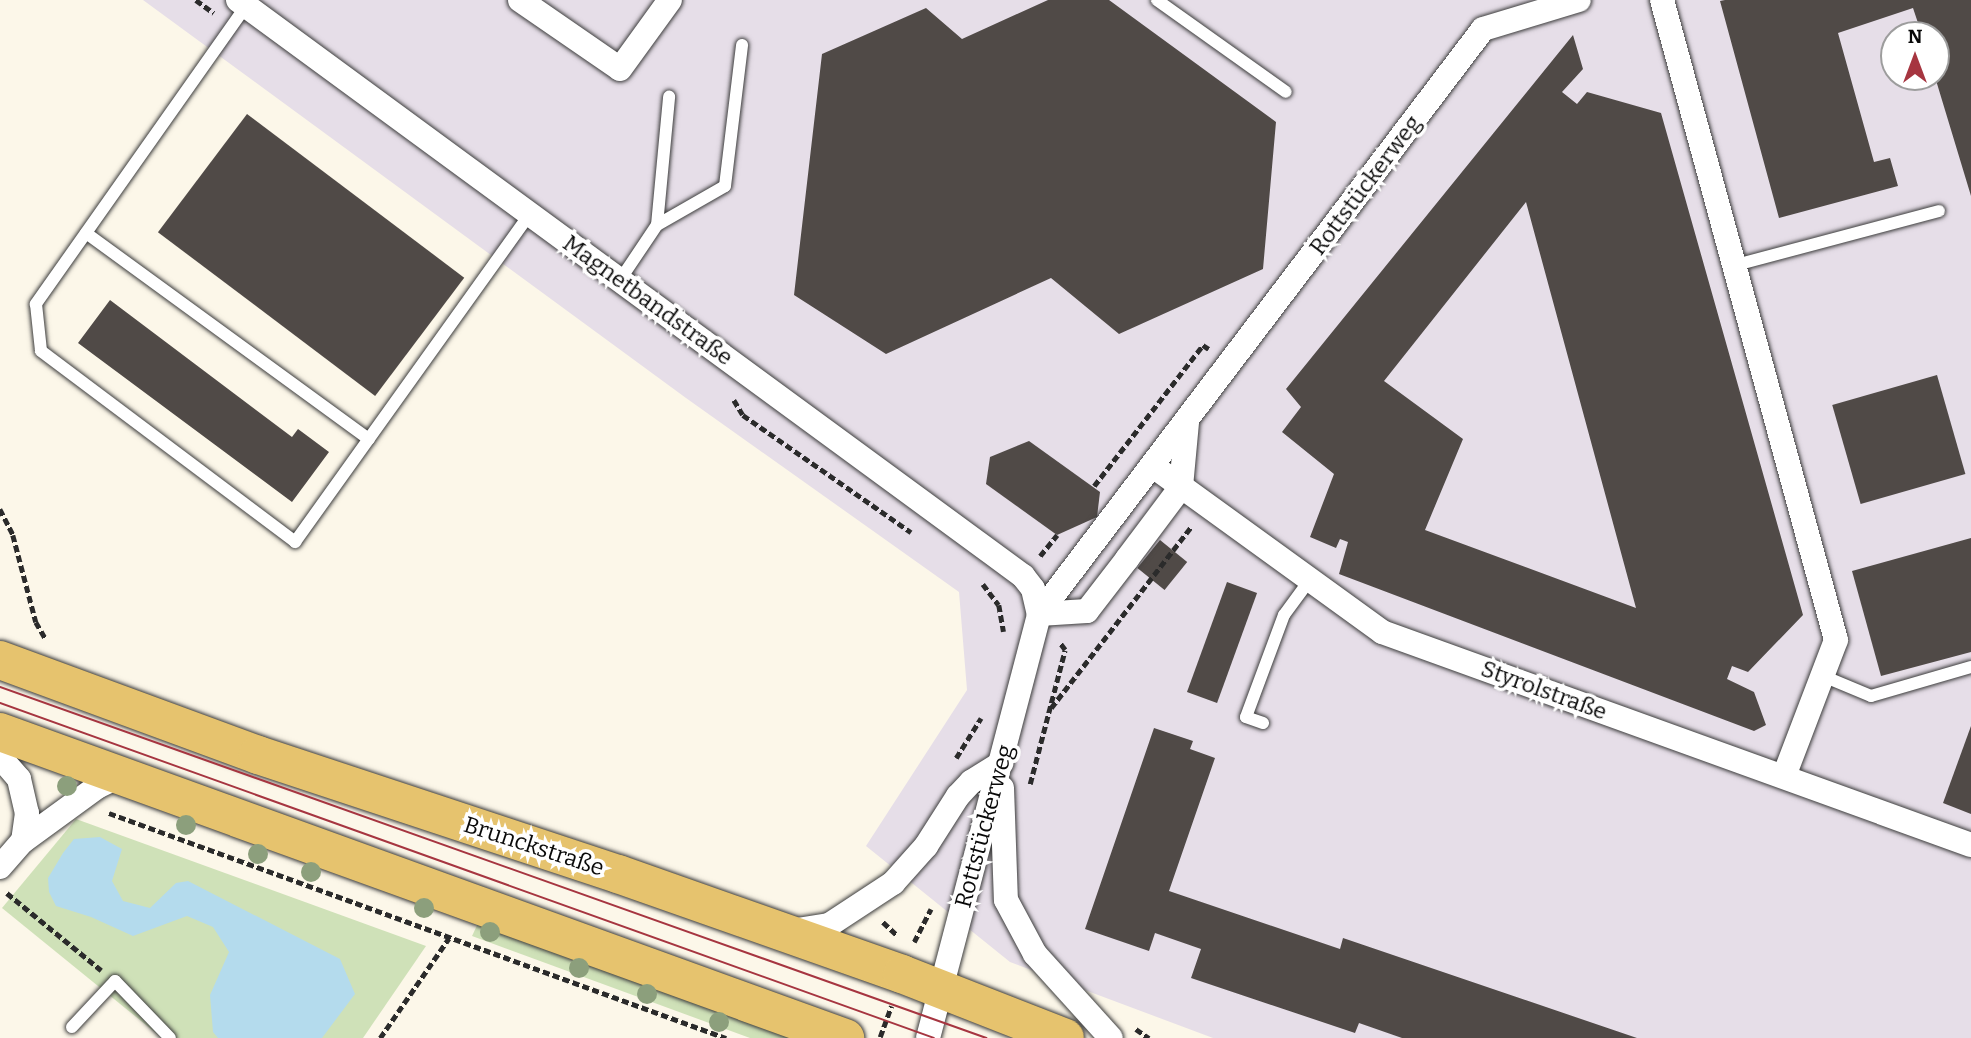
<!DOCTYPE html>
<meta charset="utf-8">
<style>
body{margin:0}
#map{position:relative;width:1971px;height:1038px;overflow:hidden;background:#fcf7e9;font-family:Bitter,serif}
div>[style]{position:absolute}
.industrial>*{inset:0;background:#e6dee8}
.green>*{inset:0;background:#cfe1b8}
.water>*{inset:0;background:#b4dbed}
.building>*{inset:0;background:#504a47;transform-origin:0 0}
.path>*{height:4.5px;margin-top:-2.25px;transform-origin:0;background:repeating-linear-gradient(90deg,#2b2b2b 0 7px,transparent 0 10.5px)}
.roads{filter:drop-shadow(0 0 2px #3c3c3c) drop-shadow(0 0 2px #3c3c3c)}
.lane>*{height:12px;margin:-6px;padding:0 6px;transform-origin:6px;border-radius:6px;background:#fff}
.street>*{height:24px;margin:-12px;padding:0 12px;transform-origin:12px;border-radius:12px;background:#fff}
.primary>*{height:38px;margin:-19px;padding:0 19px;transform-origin:19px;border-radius:19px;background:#e6c36e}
.tram>*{height:2px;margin:-1px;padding:0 1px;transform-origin:1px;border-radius:1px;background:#a63540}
.trees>*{width:20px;height:20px;margin:-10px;border-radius:50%;background:#8c9f7c}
span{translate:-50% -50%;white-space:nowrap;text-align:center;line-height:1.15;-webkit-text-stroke:7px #fff;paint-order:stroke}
.street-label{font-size:23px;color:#090909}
.north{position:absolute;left:1880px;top:21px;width:70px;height:70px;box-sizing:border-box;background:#fff;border:2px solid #9d9d9d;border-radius:50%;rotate:0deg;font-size:19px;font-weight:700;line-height:28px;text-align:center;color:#090909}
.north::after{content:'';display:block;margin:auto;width:24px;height:32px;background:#a63540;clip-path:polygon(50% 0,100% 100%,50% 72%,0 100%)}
</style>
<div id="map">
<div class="industrial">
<i style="clip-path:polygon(evenodd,143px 0,1971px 0,1971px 1038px,1213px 1038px,1010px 962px,866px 846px,967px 690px,959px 592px,686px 398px,143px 0,1894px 35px,1936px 35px,1936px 77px,1894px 77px,1894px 35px)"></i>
</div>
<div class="green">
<i style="clip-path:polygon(76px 819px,426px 946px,363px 1038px,162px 1038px,2px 908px)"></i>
<i style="clip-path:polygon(480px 919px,803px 1038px,750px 1038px,472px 936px)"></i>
</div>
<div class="water">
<i style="clip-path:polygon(100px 837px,122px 849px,112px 881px,123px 901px,150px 908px,176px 883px,188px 881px,340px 959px,355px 994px,322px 1038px,218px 1038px,213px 1032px,210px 995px,229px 952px,213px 927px,187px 916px,133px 936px,91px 917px,56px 906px,49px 892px,48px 878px,63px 853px,74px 839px)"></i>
</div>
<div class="building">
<i style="clip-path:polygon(1048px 0,1109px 0,1276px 122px,1263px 269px,1119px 334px,1051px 278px,886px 354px,794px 295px,822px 54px,926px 8px,962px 39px)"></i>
<i style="clip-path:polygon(1725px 0,1971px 0,1971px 196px,1935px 77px,1936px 35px,1922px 35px,1913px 8px,1838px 33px,1874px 162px,1890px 158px,1898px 186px,1779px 218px,1720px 1px)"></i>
<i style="clip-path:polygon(evenodd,1573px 35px,1583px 69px,1562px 92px,1577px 104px,1587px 92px,1661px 113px,1803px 615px,1748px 672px,1732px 666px,1727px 679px,1754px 692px,1766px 725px,1754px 731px,1339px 574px,1348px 542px,1340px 539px,1336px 548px,1310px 537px,1334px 474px,1282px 432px,1301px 407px,1286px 389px,1573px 35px,1526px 202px,1636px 608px,1425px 530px,1463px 439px,1384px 381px,1526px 202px)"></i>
<i style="left:247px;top:114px;width:272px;height:148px;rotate:37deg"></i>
<i style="clip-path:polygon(110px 300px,292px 437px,298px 429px,329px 452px,292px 502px,78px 343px)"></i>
<i style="left:1937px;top:375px;width:103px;height:109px;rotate:74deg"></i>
<i style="clip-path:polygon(1029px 441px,1100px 492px,1097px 517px,1057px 535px,986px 484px,990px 457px)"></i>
<i style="clip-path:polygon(1971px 538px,1971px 652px,1881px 676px,1852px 571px)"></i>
<i style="left:1160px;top:540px;width:35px;height:36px;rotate:39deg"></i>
<i style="left:1227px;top:582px;width:32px;height:117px;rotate:20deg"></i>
<i style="clip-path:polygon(1971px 726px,1971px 814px,1943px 803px)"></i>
<i style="clip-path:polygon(1154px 728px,1193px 741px,1190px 749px,1215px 758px,1169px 891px,1340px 949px,1343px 938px,1637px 1038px,1402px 1038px,1359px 1023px,1355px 1033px,1191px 978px,1201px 949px,1155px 933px,1149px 951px,1085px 929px)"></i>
</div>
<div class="path">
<i style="left:196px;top:0;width:22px;rotate:36deg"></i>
<i style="left:734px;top:400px;width:17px;rotate:59deg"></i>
<i style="left:743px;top:415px;width:205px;rotate:34.9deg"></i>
<i style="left:1094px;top:486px;width:178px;rotate:-52.3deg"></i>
<i style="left:1203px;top:345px;width:7px;rotate:34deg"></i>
<i style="left:0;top:509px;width:29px;rotate:63deg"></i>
<i style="left:13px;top:535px;width:90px;rotate:75.2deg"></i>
<i style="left:36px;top:622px;width:20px;rotate:60deg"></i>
<i style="left:1040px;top:556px;width:27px;rotate:-51deg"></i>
<i style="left:983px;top:584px;width:26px;rotate:53deg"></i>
<i style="left:999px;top:605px;width:27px;rotate:80deg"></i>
<i style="left:1051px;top:708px;width:229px;rotate:-52.3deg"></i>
<i style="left:956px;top:758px;width:47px;rotate:-58deg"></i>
<i style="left:1030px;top:784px;width:138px;rotate:-75.4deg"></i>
<i style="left:1065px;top:650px;width:10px;rotate:-127deg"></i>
<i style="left:109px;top:813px;width:657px;rotate:20.04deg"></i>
<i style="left:7px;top:893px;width:122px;rotate:39.3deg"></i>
<i style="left:883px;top:922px;width:19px;rotate:43deg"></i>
<i style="left:914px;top:942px;width:37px;rotate:-63deg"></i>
<i style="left:1136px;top:1029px;width:16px;rotate:35deg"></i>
<i style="left:880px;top:1037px;width:33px;rotate:-70deg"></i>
<i style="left:380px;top:1038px;width:121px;rotate:-55.4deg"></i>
</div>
<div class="roads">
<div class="lane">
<i style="left:1157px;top:0;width:158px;rotate:35.5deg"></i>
<i style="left:246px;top:6px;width:365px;rotate:125.2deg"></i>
<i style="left:36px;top:304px;width:47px;rotate:83.9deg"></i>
<i style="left:41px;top:351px;width:318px;rotate:36.9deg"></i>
<i style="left:295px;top:542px;width:403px;rotate:-54.4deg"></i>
<i style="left:657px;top:225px;width:129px;rotate:-84.6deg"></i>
<i style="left:86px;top:233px;width:350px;rotate:36.1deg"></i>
<i style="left:1736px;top:265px;width:210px;rotate:-14.9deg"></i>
<i style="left:620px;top:280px;width:66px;rotate:-56.1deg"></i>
<i style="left:657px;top:225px;width:78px;rotate:-29.8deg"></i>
<i style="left:725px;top:186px;width:142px;rotate:-83.1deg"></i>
<i style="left:1823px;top:676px;width:52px;rotate:22.6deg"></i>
<i style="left:1871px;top:696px;width:104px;rotate:-16.2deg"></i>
<i style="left:1263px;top:723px;width:18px;rotate:-161deg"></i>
<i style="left:1246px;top:717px;width:109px;rotate:-69.6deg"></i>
<i style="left:1284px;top:615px;width:42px;rotate:-53.7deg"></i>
<i style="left:72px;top:1027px;width:63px;rotate:-46.9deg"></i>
<i style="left:115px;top:981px;width:79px;rotate:46deg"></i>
</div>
<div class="street">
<i style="left:238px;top:0;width:974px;rotate:36.27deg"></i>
<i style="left:1023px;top:576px;width:16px;rotate:52deg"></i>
<i style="left:1033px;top:589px;width:26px;rotate:77deg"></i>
<i style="left:520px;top:0;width:121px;rotate:34.6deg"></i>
<i style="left:620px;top:69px;width:85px;rotate:-54.1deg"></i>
<i style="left:1662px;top:0;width:663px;rotate:74.79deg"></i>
<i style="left:1836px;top:640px;width:146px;rotate:110.9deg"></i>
<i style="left:1153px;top:466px;width:283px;rotate:35.9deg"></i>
<i style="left:1382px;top:632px;width:626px;rotate:19.88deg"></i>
<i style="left:1039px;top:614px;width:48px;rotate:-3.6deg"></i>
<i style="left:1087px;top:611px;width:66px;rotate:-52.4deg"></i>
<i style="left:1127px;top:559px;width:90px;rotate:-53.1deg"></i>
<i style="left:1181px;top:487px;width:65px;rotate:-84.7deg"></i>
<i style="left:0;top:757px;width:29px;rotate:49deg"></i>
<i style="left:19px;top:779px;width:35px;rotate:77deg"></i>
<i style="left:27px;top:813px;width:28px;rotate:98deg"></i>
<i style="left:1002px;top:788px;width:112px;rotate:88deg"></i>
<i style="left:1006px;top:900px;width:61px;rotate:61.8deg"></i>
<i style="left:1035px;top:954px;width:113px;rotate:47.9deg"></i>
<i style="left:0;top:867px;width:35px;rotate:-49deg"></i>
<i style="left:23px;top:841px;width:92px;rotate:-36.1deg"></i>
<i style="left:97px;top:787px;width:28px;rotate:-26deg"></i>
<i style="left:791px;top:931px;width:38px;rotate:-9deg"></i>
<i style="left:829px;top:925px;width:77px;rotate:-33.3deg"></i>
<i style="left:893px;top:883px;width:50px;rotate:-48.3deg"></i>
<i style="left:926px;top:846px;width:59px;rotate:-57.4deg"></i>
<i style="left:958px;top:796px;width:19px;rotate:-47deg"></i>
<i style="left:971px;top:782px;width:36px;rotate:-32deg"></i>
<i style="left:928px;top:1038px;width:438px;rotate:-75.3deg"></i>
<i style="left:1039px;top:614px;width:734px;rotate:-52.8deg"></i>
<i style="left:1483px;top:29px;width:100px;rotate:-16.8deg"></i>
</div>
<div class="primary">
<i style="left:0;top:660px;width:275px;rotate:20.2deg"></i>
<i style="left:258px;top:755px;width:379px;rotate:18.3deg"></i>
<i style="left:618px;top:874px;width:301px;rotate:19.4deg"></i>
<i style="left:902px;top:974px;width:175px;rotate:21.4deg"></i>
<i style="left:0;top:732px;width:899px;rotate:19.91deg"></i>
</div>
</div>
<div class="tram">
<i style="left:0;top:687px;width:1047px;rotate:19.59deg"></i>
<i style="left:0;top:703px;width:992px;rotate:19.73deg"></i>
</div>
<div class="trees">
<i style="left:67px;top:786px"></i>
<i style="left:186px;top:825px"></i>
<i style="left:258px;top:854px"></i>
<i style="left:311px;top:872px"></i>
<i style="left:424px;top:908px"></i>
<i style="left:490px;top:932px"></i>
<i style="left:579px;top:968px"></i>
<i style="left:647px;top:994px"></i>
<i style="left:719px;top:1022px"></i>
</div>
<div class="street-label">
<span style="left:1365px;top:185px;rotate:-53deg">Rottstückerweg</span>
<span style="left:648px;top:300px;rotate:36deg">Magnetbandstraße</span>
<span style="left:1544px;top:690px;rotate:20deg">Styrolstraße</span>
<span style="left:984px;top:826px;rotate:-75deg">Rottstückerweg</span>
<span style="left:534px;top:846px;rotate:18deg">Brunckstraße</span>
</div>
<div class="north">N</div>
</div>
